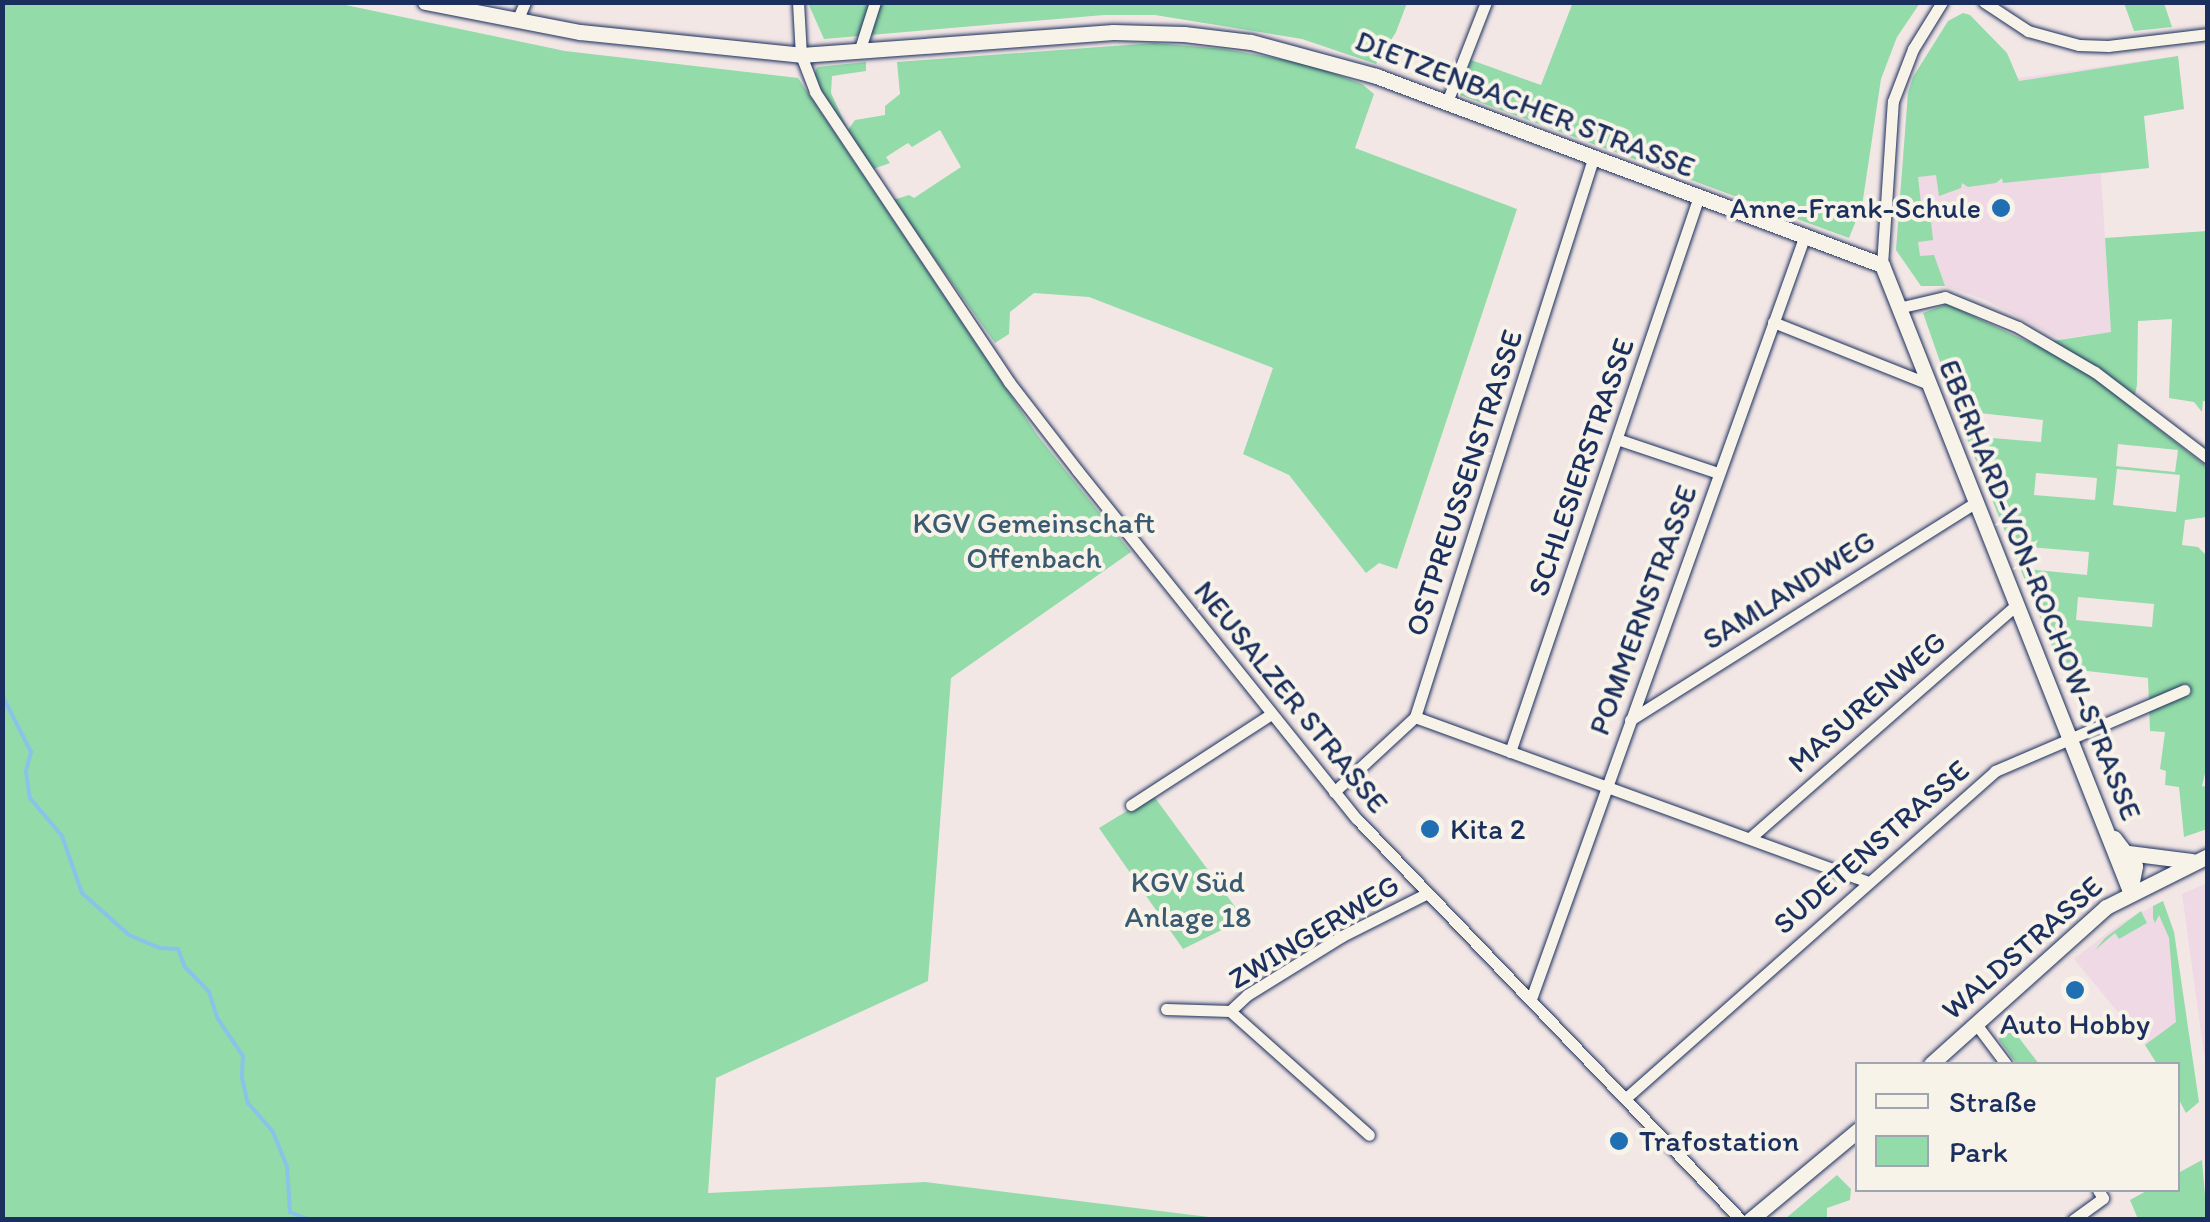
<!DOCTYPE html>
<meta charset="utf-8">
<style>
body{margin:0}
#map{position:relative;width:2210px;height:1222px;overflow:hidden;background:#f3e7e6;font-family:Itim,sans-serif}
div>[style]{position:absolute}
.built>*{inset:0;background:#eed9e4}
.green>*{inset:0;background:#93dba9}
.stream>*{height:4px;margin:-2px;padding:0 2px;transform-origin:2px;border-radius:2px;background:#89c4e8}
.roads{filter:drop-shadow(0 0 2px #1b2f5e) drop-shadow(0 0 2px #1b2f5e)}
.minor>*{height:11px;margin:-5.5px;padding:0 5.5px;transform-origin:5.5px;border-radius:5.5px;background:#f7f3e8}
.secondary>*{height:15px;margin:-7.5px;padding:0 7.5px;transform-origin:7.5px;border-radius:7.5px;background:#f7f3e8}
.dots>*{width:28px;height:28px;translate:-50% -50%;box-sizing:border-box;border:5px solid #f7f3e8;border-radius:50%}
span{translate:-50% -50%;white-space:nowrap;text-align:center;line-height:1.15;-webkit-text-stroke:8px #f7f3e8;paint-order:stroke}
.street-label{font-size:30px;color:#1b2f5e}
.poi-label{font-size:30px;color:#1b2f5e}
.right{translate:-100% -50%;text-align:right}
.left{translate:0 -50%;text-align:left}
.park-label{font-size:30px;color:#395a71}
.frame{position:absolute;inset:0;border:5px solid #1b2f5e;pointer-events:none}
.legend{position:absolute;left:1855px;top:1062px;width:325px;height:130px;box-sizing:border-box;background:#f7f3e8;border:2px solid #9fa5b1;margin:0;padding:12px 18px;list-style:none;font-size:30px;color:#1b2f5e}
.legend li{display:flex;align-items:center;gap:20px;height:50px}
.legend b{width:50px;border:2px solid #9fa5b1}
</style>
<div id="map">
<div class="built">
<i style="clip-path:polygon(2178px 56px,2184px 109px,2144px 116px,2149px 168px,2101px 174px,2111px 332px,2061px 339px,1986px 300px,1945px 286px,1921px 286px,1896px 250px,1908px 93px)"></i>
<i style="clip-path:polygon(2207px 883px,2207px 1076px,2182px 894px)"></i>
<i style="clip-path:polygon(2163px 901px,2174px 932px,2186px 1016px,2145px 1045px,2074px 959px,2119px 924px)"></i>
</div>
<div class="green">
<i style="clip-path:polygon(1573px 2px,1920px 3px,1897px 37px,1881px 79px,1862px 206px,1849px 238px,1457px 94px,1471px 60px,1541px 85px)"></i>
<i style="clip-path:polygon(2px 3px,336px 3px,565px 51px,798px 78px,1038px 436px,1131px 552px,951px 678px,928px 981px,716px 1078px,708px 1193px,925px 1182px,1225px 1219px,3px 1219px)"></i>
<i style="clip-path:polygon(808px 3px,1407px 3px,1396px 32px,1376px 64px,1302px 39px,1155px 15px,1104px 15px,824px 39px)"></i>
<i style="clip-path:polygon(2124px 3px,2164px 3px,2172px 27px,2134px 31px)"></i>
<i style="clip-path:polygon(1963px 13px,1970px 15px,2007px 53px,2019px 81px,2178px 56px,2184px 109px,2144px 116px,2149px 168px,2003px 183px,2002px 178px,1996px 183px,1968px 187px,1962px 183px,1961px 188px,1939px 196px,1936px 175px,1918px 177px,1923px 221px,1931px 221px,1933px 240px,1918px 242px,1920px 256px,1934px 255px,1945px 286px,1921px 286px,1896px 250px,1908px 93px,1913px 77px,1948px 21px)"></i>
<i style="clip-path:polygon(1154px 43px,1224px 49px,1308px 64px,1362px 84px,1374px 94px,1355px 148px,1517px 209px,1397px 569px,1379px 563px,1366px 573px,1289px 475px,1243px 454px,1273px 368px,1089px 297px,1034px 293px,1010px 312px,1009px 334px,995px 343px,893px 200px,909px 195px,914px 198px,961px 167px,940px 130px,912px 147px,908px 143px,886px 157px,890px 163px,873px 169px,813px 78px,817px 67px,866px 62px,866px 71px,832px 76px,831px 93px,848px 130px,855px 120px,885px 115px,885px 106px,900px 94px,897px 62px)"></i>
<i style="clip-path:polygon(evenodd,2207px 231px,2207px 401px,2203px 401px,2202px 412px,2194px 402px,2169px 398px,2172px 319px,2138px 321px,2137px 385px,2132px 408px,2207px 467px,2207px 517px,2185px 520px,2182px 545px,2198px 547px,2207px 556px,2208px 761px,2202px 786px,2207px 787px,2207px 829px,2184px 837px,2179px 787px,2165px 785px,2166px 771px,2160px 769px,2165px 732px,2150px 731px,2148px 678px,2061px 668px,1966px 436px,1923px 313px,1947px 304px,2033px 344px,2111px 332px,2105px 238px,2207px 231px,1970px 412px,2043px 420px,2041px 442px,1968px 436px,1970px 412px,2207px 231px,2118px 444px,2178px 450px,2175px 472px,2116px 466px,2118px 444px,2207px 231px,2117px 469px,2180px 475px,2176px 512px,2113px 505px,2117px 469px,2207px 231px,2036px 473px,2097px 478px,2095px 500px,2034px 495px,2036px 473px,2207px 231px,2029px 547px,2089px 552px,2087px 575px,2026px 569px,2029px 547px,2207px 231px,2078px 597px,2154px 604px,2152px 627px,2076px 620px,2078px 597px)"></i>
<i style="clip-path:polygon(1153px 795px,1244px 919px,1183px 949px,1099px 828px)"></i>
<i style="clip-path:polygon(2163px 901px,2174px 932px,2199px 1102px,2186px 1113px,2178px 1098px,2178px 1064px,2157px 1064px,2145px 1045px,2176px 1022px,2169px 938px,2159px 915px,2155px 923px,2153px 918px,2153px 906px)"></i>
<i style="clip-path:polygon(2141px 911px,2147px 923px,2119px 939px,2115px 933px,2095px 950px,2105px 938px)"></i>
<i style="clip-path:polygon(2008px 1025px,2013px 1030px,2039px 1064px,2017px 1064px,1999px 1040px,2001px 1029px)"></i>
<i style="clip-path:polygon(2202px 1160px,2207px 1219px,2138px 1219px,2130px 1200px,2148px 1190px,2178px 1190px,2178px 1173px)"></i>
<i style="clip-path:polygon(1837px 1175px,1851px 1189px,1850px 1200px,1827px 1208px,1827px 1219px,1785px 1219px)"></i>
</div>
<div class="stream">
<i style="left:2px;top:695px;width:64px;rotate:63deg"></i>
<i style="left:31px;top:752px;width:20px;rotate:105deg"></i>
<i style="left:26px;top:771px;width:27px;rotate:82deg"></i>
<i style="left:30px;top:798px;width:50px;rotate:49.9deg"></i>
<i style="left:62px;top:836px;width:60px;rotate:70.7deg"></i>
<i style="left:82px;top:893px;width:63px;rotate:41.8deg"></i>
<i style="left:129px;top:935px;width:34px;rotate:23deg"></i>
<i style="left:160px;top:948px;width:18px;rotate:3deg"></i>
<i style="left:178px;top:949px;width:19px;rotate:69deg"></i>
<i style="left:185px;top:967px;width:35px;rotate:46deg"></i>
<i style="left:209px;top:992px;width:28px;rotate:72deg"></i>
<i style="left:218px;top:1019px;width:45px;rotate:56deg"></i>
<i style="left:243px;top:1056px;width:22px;rotate:93deg"></i>
<i style="left:242px;top:1078px;width:26px;rotate:77deg"></i>
<i style="left:248px;top:1103px;width:38px;rotate:49deg"></i>
<i style="left:273px;top:1132px;width:37px;rotate:68deg"></i>
<i style="left:287px;top:1166px;width:46px;rotate:86.3deg"></i>
<i style="left:290px;top:1212px;width:22px;rotate:22deg"></i>
</div>
<div class="roads">
<div class="minor">
<i style="left:798px;top:2px;width:53px;rotate:86.8deg"></i>
<i style="left:801px;top:55px;width:40px;rotate:69deg"></i>
<i style="left:815px;top:92px;width:349px;rotate:56.2deg"></i>
<i style="left:1009px;top:382px;width:111px;rotate:52.3deg"></i>
<i style="left:1077px;top:470px;width:447px;rotate:51.3deg"></i>
<i style="left:1357px;top:819px;width:555px;rotate:46.24deg"></i>
<i style="left:1984px;top:2px;width:53px;rotate:33.4deg"></i>
<i style="left:2028px;top:31px;width:53px;rotate:15.4deg"></i>
<i style="left:2079px;top:45px;width:29px;rotate:2deg"></i>
<i style="left:2108px;top:46px;width:101px;rotate:-6.8deg"></i>
<i style="left:517px;top:21px;width:21px;rotate:-67deg"></i>
<i style="left:859px;top:52px;width:52px;rotate:-72.3deg"></i>
<i style="left:1447px;top:102px;width:107px;rotate:-68.7deg"></i>
<i style="left:1882px;top:265px;width:164px;rotate:-86.2deg"></i>
<i style="left:1893px;top:101px;width:56px;rotate:-69deg"></i>
<i style="left:1913px;top:49px;width:55px;rotate:-58.3deg"></i>
<i style="left:1898px;top:308px;width:48px;rotate:-13.2deg"></i>
<i style="left:1945px;top:297px;width:79px;rotate:22.3deg"></i>
<i style="left:2018px;top:327px;width:89px;rotate:30.3deg"></i>
<i style="left:2095px;top:372px;width:142px;rotate:37.3deg"></i>
<i style="left:1773px;top:322px;width:168px;rotate:21.7deg"></i>
<i style="left:1617px;top:439px;width:107px;rotate:18.6deg"></i>
<i style="left:1415px;top:717px;width:483px;rotate:20deg"></i>
<i style="left:1630px;top:720px;width:409px;rotate:-32.2deg"></i>
<i style="left:1510px;top:752px;width:584px;rotate:-71.22deg"></i>
<i style="left:1334px;top:792px;width:110px;rotate:-42.8deg"></i>
<i style="left:1415px;top:717px;width:586px;rotate:-72.31deg"></i>
<i style="left:1131px;top:805px;width:167px;rotate:-33deg"></i>
<i style="left:1750px;top:838px;width:354px;rotate:-41.2deg"></i>
<i style="left:1531px;top:999px;width:808px;rotate:-70.27deg"></i>
<i style="left:1166px;top:1009px;width:64px;rotate:1.8deg"></i>
<i style="left:1230px;top:1011px;width:23px;rotate:-43deg"></i>
<i style="left:1247px;top:995px;width:112px;rotate:-31.8deg"></i>
<i style="left:1342px;top:936px;width:94px;rotate:-26.6deg"></i>
<i style="left:1230px;top:1011px;width:186px;rotate:41.7deg"></i>
<i style="left:1976px;top:1024px;width:50px;rotate:53.1deg"></i>
<i style="left:1627px;top:1097px;width:492px;rotate:-41.5deg"></i>
<i style="left:1995px;top:771px;width:206px;rotate:-23.2deg"></i>
<i style="left:2073px;top:1220px;width:37px;rotate:-36deg"></i>
<i style="left:2103px;top:1198px;width:9px;rotate:-122deg"></i>
</div>
<div class="secondary">
<i style="left:425px;top:2px;width:158px;rotate:11deg"></i>
<i style="left:580px;top:32px;width:222px;rotate:5.9deg"></i>
<i style="left:801px;top:55px;width:313px;rotate:-4.2deg"></i>
<i style="left:1113px;top:32px;width:71px;rotate:1.6deg"></i>
<i style="left:1184px;top:34px;width:67px;rotate:6.8deg"></i>
<i style="left:1251px;top:42px;width:130px;rotate:15.2deg"></i>
<i style="left:1376px;top:76px;width:540px;rotate:20.48deg"></i>
<i style="left:1882px;top:265px;width:673px;rotate:68.39deg"></i>
<i style="left:2114px;top:838px;width:35px;rotate:53deg"></i>
<i style="left:2135px;top:866px;width:25px;rotate:101deg"></i>
<i style="left:2128px;top:853px;width:64px;rotate:7.2deg"></i>
<i style="left:1931px;top:1064px;width:235px;rotate:-41.9deg"></i>
<i style="left:2106px;top:907px;width:114px;rotate:-26.6deg"></i>
<i style="left:1750px;top:1220px;width:141px;rotate:-39.8deg"></i>
</div>
</div>
<div class="dots">
<i style="left:2001px;top:208px;background:#1f6fb2"></i>
<i style="left:1430px;top:829px;background:#1f6fb2"></i>
<i style="left:2075px;top:990px;background:#1f6fb2"></i>
<i style="left:1619px;top:1141px;background:#1f6fb2"></i>
</div>
<div class="street-label">
<span style="left:1525px;top:104px;rotate:21deg">DIETZENBACHER STRASSE</span>
<span style="left:1581px;top:467px;rotate:-71deg">SCHLESIERSTRASSE</span>
<span style="left:1464px;top:483px;rotate:-72deg">OSTPREUSSENSTRASSE</span>
<span style="left:1789px;top:590px;rotate:-32deg">SAMLANDWEG</span>
<span style="left:2040px;top:590px;rotate:68deg">EBERHARD-VON-ROCHOW-STRASSE</span>
<span style="left:1643px;top:610px;rotate:-70deg">POMMERNSTRASSE</span>
<span style="left:1291px;top:697px;rotate:51deg">NEUSALZER STRASSE</span>
<span style="left:1867px;top:702px;rotate:-41deg">MASURENWEG</span>
<span style="left:1871px;top:847px;rotate:-41deg">SUDETENSTRASSE</span>
<span style="left:1314px;top:932px;rotate:-31deg">ZWINGERWEG</span>
<span style="left:2022px;top:948px;rotate:-41deg">WALDSTRASSE</span>
</div>
<div class="poi-label">
<span class="right" style="left:1981px;top:208px">Anne-Frank-Schule</span>
<span class="left" style="left:1450px;top:829px">Kita 2</span>
<span style="left:2075px;top:1024px">Auto Hobby</span>
<span class="left" style="left:1639px;top:1141px">Trafostation</span>
</div>
<div class="park-label">
<span style="left:1034px;top:540px">KGV Gemeinschaft<br>Offenbach</span>
<span style="left:1188px;top:899px">KGV Süd<br>Anlage 18</span>
</div>
<div class="frame"></div>
<ul class="legend">
<li><b style="height:12px;background:#f7f3e8"></b>Straße</li>
<li><b style="height:28px;background:#93dba9"></b>Park</li>
</ul>
</div>
